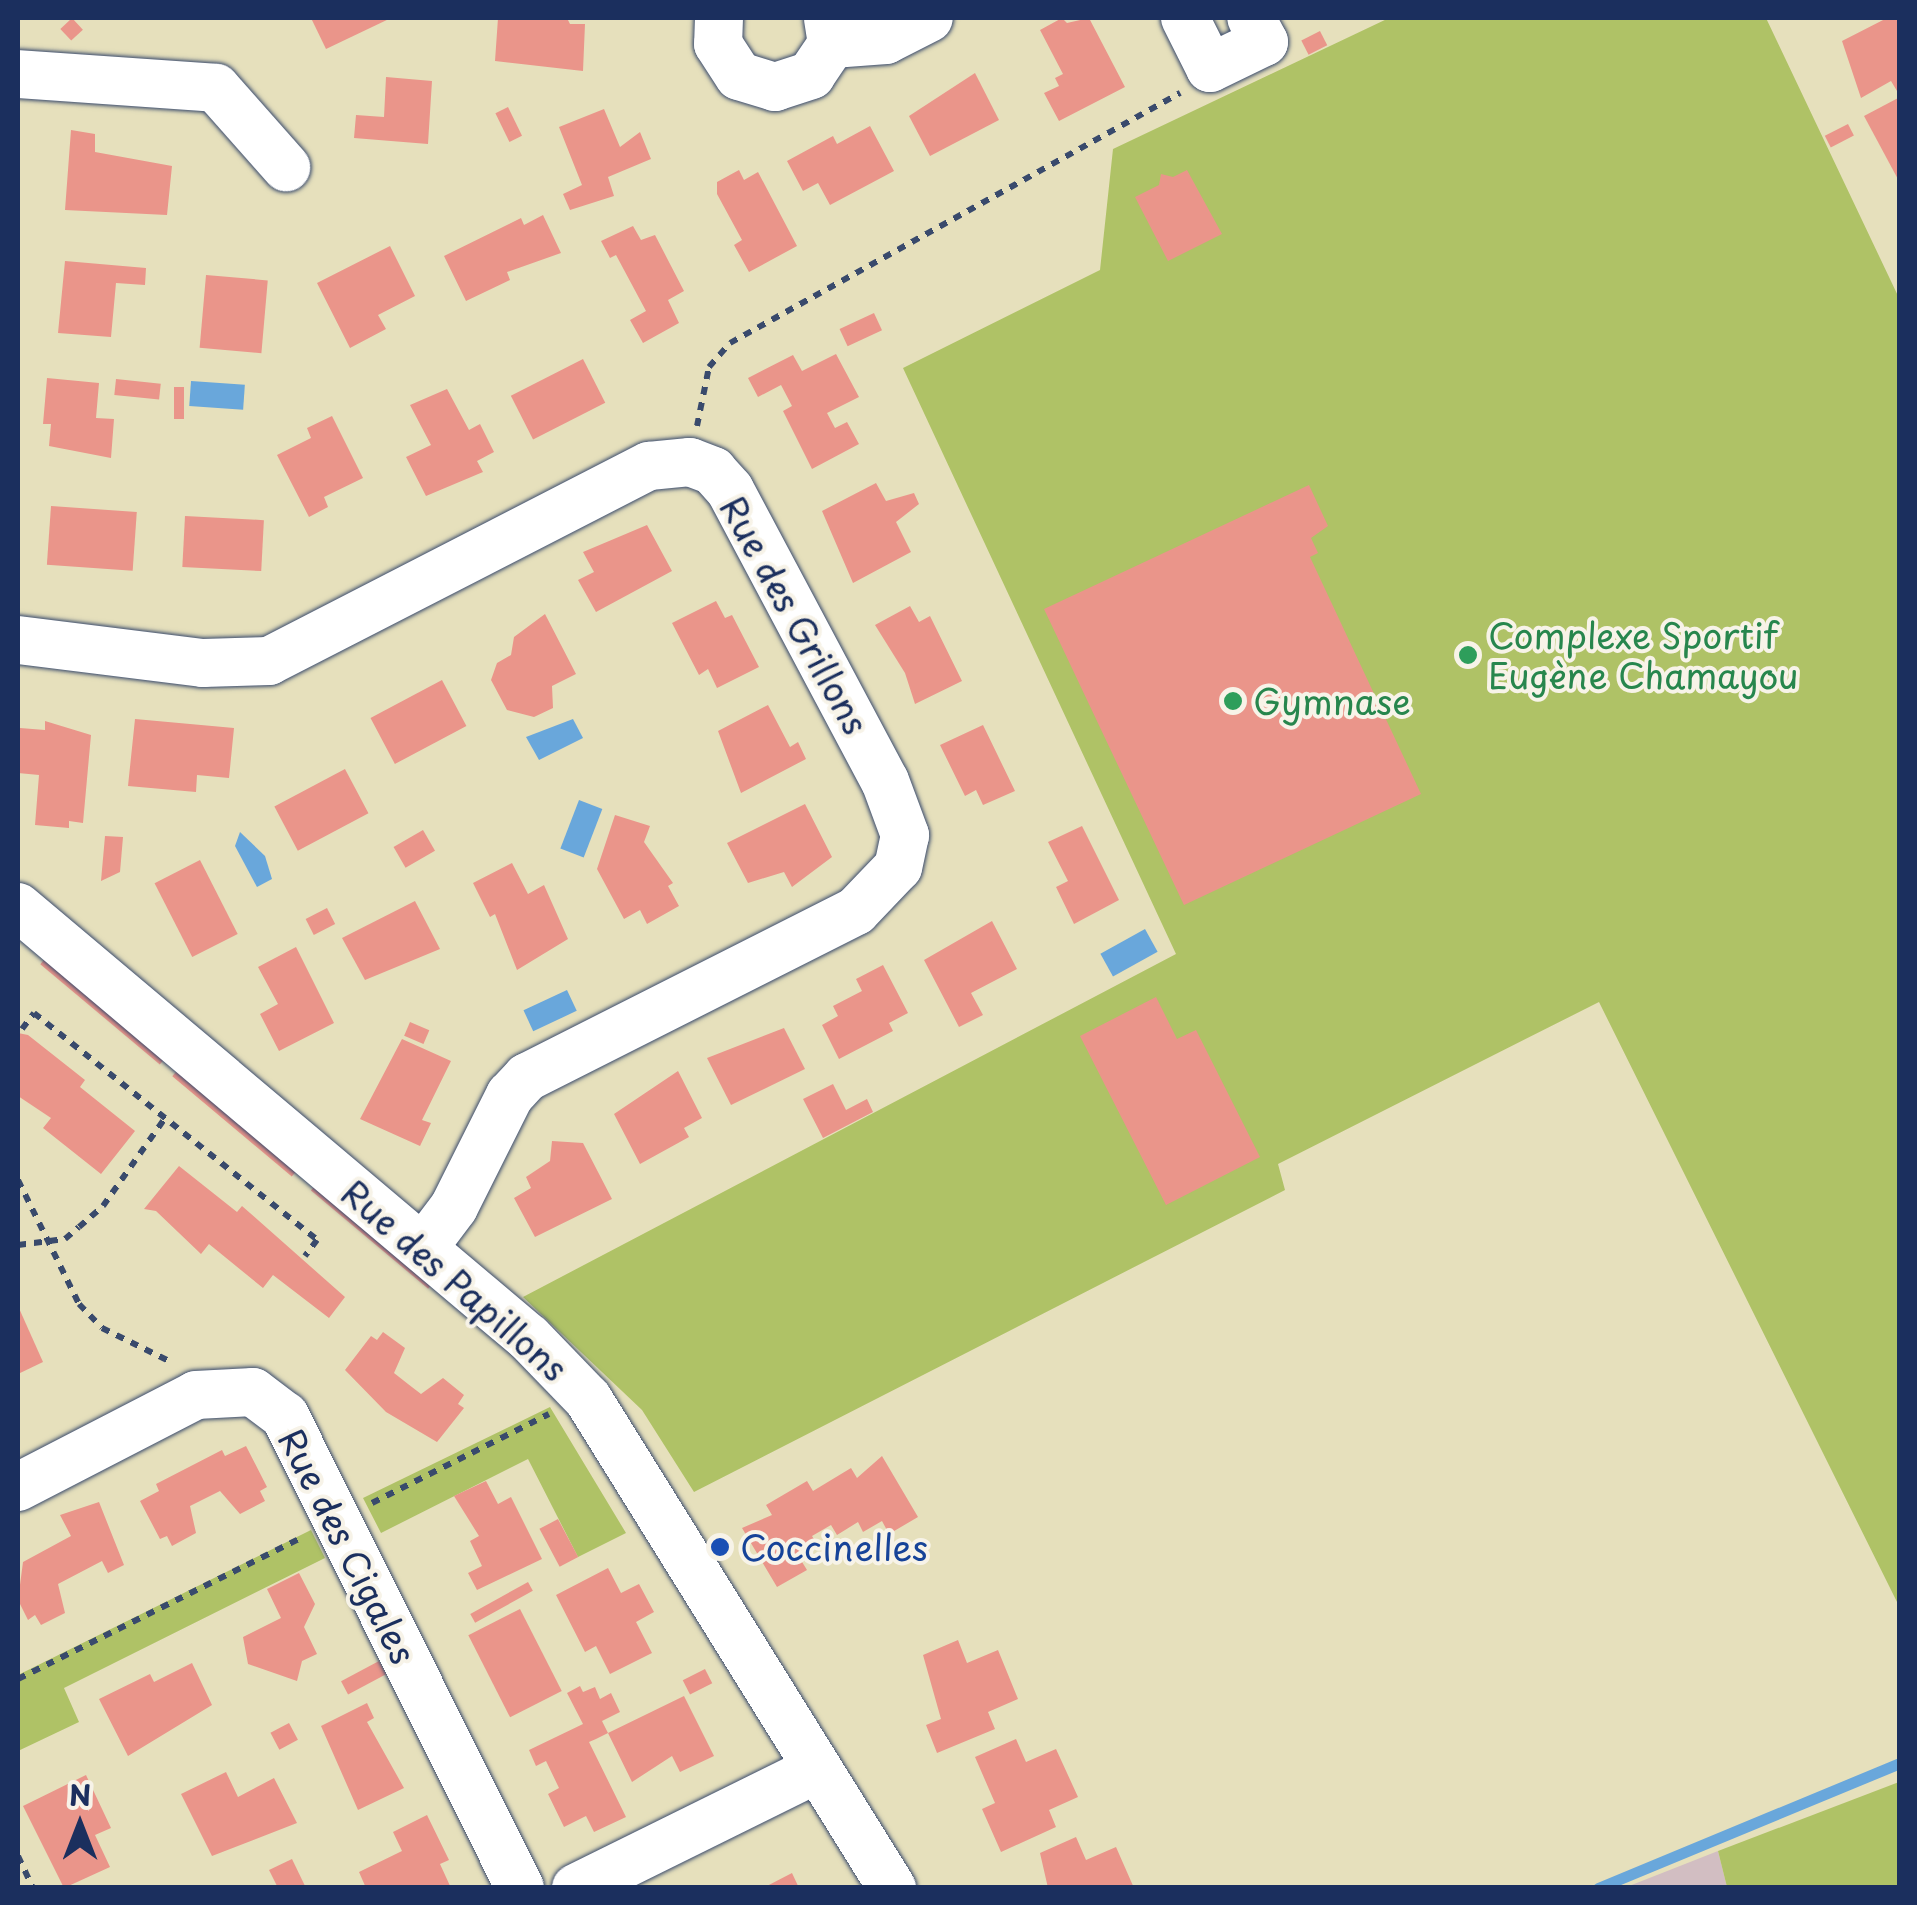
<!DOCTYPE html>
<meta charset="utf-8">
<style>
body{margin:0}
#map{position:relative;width:1917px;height:1905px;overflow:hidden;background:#e6e0bc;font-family:"Playpen Sans",sans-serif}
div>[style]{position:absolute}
.industrial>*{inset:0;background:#d2bec2}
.green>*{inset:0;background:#afc266}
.water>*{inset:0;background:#69a7db;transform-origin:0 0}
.stream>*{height:11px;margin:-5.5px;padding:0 5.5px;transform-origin:5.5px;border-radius:5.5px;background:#69a7db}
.building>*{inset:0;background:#ea958a;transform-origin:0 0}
.path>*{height:6px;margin-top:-3px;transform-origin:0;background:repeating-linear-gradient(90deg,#394a6c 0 8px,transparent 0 16px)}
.roads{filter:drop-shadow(0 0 2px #394a6c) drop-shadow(0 0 2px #394a6c)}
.minor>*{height:48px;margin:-24px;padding:0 24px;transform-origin:24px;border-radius:24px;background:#fff}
.dots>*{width:28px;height:28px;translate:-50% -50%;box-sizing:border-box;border:5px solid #f7f3e8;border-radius:50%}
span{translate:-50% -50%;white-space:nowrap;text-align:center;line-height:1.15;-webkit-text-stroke:8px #f7f3e8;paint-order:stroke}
.street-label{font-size:35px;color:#1b2f5e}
.leisure-label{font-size:35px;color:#27864d}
.left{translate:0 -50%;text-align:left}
.transit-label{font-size:35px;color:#164399}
.frame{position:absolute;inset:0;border:20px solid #1b2f5e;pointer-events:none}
.north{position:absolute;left:30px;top:1775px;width:100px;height:100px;-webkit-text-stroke:8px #f7f3e8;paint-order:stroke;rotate:0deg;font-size:28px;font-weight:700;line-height:40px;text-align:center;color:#1b2f5e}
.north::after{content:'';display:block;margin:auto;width:35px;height:45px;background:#1b2f5e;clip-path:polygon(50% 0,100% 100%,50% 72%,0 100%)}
</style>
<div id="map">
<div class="industrial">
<i style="clip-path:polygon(1718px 1851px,1727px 1887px,1624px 1888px)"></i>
</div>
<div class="green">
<i style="clip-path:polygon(1389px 18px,1766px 18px,1899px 298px,1899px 1606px,1599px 1002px,1278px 1164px,1285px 1190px,694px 1492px,642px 1410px,523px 1297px,1176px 954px,903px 368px,1100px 270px,1113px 149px)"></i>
<i style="clip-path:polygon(550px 1407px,626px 1533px,578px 1557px,528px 1459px,381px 1533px,363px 1498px)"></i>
<i style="clip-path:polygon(311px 1530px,325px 1558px,64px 1688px,79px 1722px,18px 1751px,18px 1675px)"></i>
<i style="clip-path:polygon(1899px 1782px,1899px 1887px,1727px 1887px,1718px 1851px)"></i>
</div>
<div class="water">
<i style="left:191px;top:381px;width:54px;height:25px;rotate:4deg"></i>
<i style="clip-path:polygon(573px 719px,583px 738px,539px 760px,526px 737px)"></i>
<i style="left:579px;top:800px;width:25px;height:52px;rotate:21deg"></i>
<i style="clip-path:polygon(240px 832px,265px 856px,272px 879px,257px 887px,235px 846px)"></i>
<i style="left:1145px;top:929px;width:26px;height:51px;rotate:61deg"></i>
<i style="left:567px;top:990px;width:23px;height:48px;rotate:65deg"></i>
</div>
<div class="stream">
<i style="left:1598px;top:1888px;width:327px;rotate:-22.5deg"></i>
</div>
<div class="building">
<i style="left:72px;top:18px;width:16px;height:16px;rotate:47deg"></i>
<i style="clip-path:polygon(311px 18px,391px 18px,326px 49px)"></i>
<i style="clip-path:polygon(498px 18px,567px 18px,570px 24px,585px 24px,583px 71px,495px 61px)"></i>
<i style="clip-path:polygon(1062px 18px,1067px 23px,1089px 18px,1125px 87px,1059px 121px,1044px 93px,1059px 86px,1055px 78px,1063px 74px,1040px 30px)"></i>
<i style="clip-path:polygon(1887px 18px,1900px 18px,1900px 96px,1891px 81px,1861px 98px,1842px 41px)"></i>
<i style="left:1320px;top:31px;width:16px;height:21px;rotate:63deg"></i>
<i style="clip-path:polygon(975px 73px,999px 120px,930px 156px,909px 116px)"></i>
<i style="clip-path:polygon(386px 77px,432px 81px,428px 144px,354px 138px,356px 115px,384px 117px)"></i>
<i style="clip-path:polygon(1900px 97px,1900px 183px,1864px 116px)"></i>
<i style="left:508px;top:107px;width:32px;height:14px;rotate:64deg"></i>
<i style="clip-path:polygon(604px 109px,620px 147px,640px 132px,651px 159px,608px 177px,614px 196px,570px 210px,563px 194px,582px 185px,559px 127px)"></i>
<i style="left:1848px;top:124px;width:13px;height:26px;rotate:63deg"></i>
<i style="clip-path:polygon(870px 126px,894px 171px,830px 205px,818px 183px,803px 191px,787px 161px,833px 136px,837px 144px)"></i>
<i style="clip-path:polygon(71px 130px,95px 134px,95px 152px,172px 166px,167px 215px,65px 210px)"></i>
<i style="clip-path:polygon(739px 170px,744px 180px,758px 172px,797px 246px,749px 272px,734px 245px,742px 240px,717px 194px,717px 182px)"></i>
<i style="clip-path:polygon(1187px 170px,1222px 234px,1168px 261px,1135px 197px,1159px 185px,1161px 174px,1173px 177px)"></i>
<i style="clip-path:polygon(543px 215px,561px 253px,507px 272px,510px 280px,466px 301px,444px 256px,521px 218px,524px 225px)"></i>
<i style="clip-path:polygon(633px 226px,641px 240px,655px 235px,684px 291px,668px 300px,679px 323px,643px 343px,630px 320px,646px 311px,616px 255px,610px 258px,601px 241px)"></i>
<i style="clip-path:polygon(390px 246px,415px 296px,378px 315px,386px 329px,350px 348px,317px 283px)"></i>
<i style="clip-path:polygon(65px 261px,146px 268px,145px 285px,116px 283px,111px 337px,58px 333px)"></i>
<i style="left:206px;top:275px;width:62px;height:73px;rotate:5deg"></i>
<i style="left:874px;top:313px;width:19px;height:38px;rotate:65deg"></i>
<i style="clip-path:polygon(836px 354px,859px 397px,827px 413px,835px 428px,847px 422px,859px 444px,812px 469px,783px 411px,792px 406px,781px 385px,758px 397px,748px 378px,793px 355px,802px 371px)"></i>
<i style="left:583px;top:359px;width:49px;height:81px;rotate:63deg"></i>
<i style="clip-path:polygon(47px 378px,99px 383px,96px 418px,114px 419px,111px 458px,49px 446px,51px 424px,43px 424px)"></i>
<i style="left:116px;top:379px;width:45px;height:16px;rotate:6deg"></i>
<i style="left:174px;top:387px;width:10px;height:32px"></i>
<i style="clip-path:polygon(447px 389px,469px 430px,480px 424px,494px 452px,477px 461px,483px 472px,426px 496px,406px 457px,431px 445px,410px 405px)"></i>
<i style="clip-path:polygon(332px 416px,363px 478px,324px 497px,328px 507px,309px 517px,277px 455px,311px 438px,307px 428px)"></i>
<i style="clip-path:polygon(876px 483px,886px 501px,914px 493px,919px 504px,896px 522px,911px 552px,853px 583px,822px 511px)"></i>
<i style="clip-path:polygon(1309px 485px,1328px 526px,1311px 538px,1318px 553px,1310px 557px,1421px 794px,1184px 905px,1044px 609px)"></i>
<i style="left:51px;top:506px;width:86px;height:59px;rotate:4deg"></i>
<i style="left:185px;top:516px;width:79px;height:51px;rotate:3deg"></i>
<i style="clip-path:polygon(647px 525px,672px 571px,596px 612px,578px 580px,594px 572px,583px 552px)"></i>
<i style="clip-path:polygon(716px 601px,725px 618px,732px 615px,759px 667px,717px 688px,708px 669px,699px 675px,672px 623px)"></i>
<i style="clip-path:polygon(910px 606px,919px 622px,930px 616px,962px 681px,915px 704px,905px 673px,875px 625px)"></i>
<i style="clip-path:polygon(545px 614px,576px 674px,552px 686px,553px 708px,534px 717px,507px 710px,491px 680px,497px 663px,511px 655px,514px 637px)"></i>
<i style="left:442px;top:680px;width:52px;height:81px;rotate:62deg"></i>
<i style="clip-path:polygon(768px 705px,790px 747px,798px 742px,806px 759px,741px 793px,718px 731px)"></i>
<i style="clip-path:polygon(135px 719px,234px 728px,229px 778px,197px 775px,196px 792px,128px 786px)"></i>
<i style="clip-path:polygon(45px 721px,91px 735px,83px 823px,69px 821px,69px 828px,35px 825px,39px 775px,18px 773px,20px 728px,45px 730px)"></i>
<i style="clip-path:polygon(983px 725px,1015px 791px,983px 805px,976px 790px,965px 796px,940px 745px)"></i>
<i style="left:345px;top:769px;width:50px;height:80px;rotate:62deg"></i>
<i style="clip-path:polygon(805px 804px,832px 857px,792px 887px,784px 872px,748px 883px,727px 843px)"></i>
<i style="clip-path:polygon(615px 815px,650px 826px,644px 842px,673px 883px,668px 886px,679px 906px,647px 924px,640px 910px,624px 919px,597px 869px)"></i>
<i style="clip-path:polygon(1082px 826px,1119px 900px,1074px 924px,1056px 887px,1068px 881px,1048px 842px)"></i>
<i style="left:423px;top:830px;width:24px;height:34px;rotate:60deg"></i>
<i style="clip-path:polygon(105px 836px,123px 837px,120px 872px,101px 881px)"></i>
<i style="left:200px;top:860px;width:83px;height:51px;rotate:63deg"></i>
<i style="clip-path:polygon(512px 863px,528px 894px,544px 885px,568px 939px,517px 970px,495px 914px,490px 917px,473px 883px)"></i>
<i style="clip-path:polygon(415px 901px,440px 949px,365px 980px,342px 938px)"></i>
<i style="left:327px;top:908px;width:18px;height:24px;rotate:63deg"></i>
<i style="clip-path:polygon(992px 921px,1017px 969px,971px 993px,983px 1015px,959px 1027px,924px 960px)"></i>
<i style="clip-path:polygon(296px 947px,334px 1023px,279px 1051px,260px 1014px,278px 1004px,258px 967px)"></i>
<i style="left:48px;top:955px;width:156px;height:12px;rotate:40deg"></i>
<i style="clip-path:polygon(883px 965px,908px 1013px,889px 1023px,893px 1031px,839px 1059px,822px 1025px,838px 1016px,833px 1006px,862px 991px,856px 979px)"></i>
<i style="clip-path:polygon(1156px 997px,1177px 1039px,1196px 1030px,1260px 1157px,1166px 1205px,1080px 1036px)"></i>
<i style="left:410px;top:1022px;width:21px;height:15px;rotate:23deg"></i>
<i style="clip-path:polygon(784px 1028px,805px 1069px,731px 1105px,707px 1058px)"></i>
<i style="clip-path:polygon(18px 1033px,28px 1035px,85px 1080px,80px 1087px,135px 1131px,101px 1174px,43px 1128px,51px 1118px,18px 1096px)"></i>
<i style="clip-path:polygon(402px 1039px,451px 1061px,422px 1120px,431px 1123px,420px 1146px,360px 1119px)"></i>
<i style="left:180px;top:1067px;width:156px;height:12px;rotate:40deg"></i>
<i style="clip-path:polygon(678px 1071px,702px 1118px,684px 1128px,689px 1137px,640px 1164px,614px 1114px)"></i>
<i style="clip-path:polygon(833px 1084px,846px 1110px,867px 1099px,873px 1112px,823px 1138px,803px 1099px)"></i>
<i style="clip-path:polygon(552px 1141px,583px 1143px,612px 1199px,535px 1237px,514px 1198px,531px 1188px,526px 1177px,550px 1161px)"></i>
<i style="clip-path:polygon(179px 1166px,237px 1212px,242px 1206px,345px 1297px,329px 1318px,273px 1275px,263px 1288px,209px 1244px,201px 1254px,156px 1211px,144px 1209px)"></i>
<i style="left:318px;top:1182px;width:153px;height:11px;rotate:40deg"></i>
<i style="clip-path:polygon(18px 1306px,43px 1362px,18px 1374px)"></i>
<i style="clip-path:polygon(383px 1332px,405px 1348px,394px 1373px,408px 1384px,421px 1394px,443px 1378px,464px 1395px,458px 1404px,464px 1408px,437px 1442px,386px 1412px,345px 1370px,371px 1336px,377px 1340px)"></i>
<i style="clip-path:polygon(246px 1446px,267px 1487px,260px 1491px,265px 1501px,240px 1514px,220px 1491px,190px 1506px,196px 1533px,172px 1546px,167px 1536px,160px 1539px,140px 1501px,159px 1491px,156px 1484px,222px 1450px,225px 1456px)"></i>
<i style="clip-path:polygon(882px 1456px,918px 1517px,889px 1534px,882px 1521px,863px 1532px,858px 1522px,837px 1535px,831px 1525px,812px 1536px,818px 1546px,799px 1557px,807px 1570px,777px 1587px,742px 1528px,772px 1515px,766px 1505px,807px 1481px,813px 1491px,851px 1468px,857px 1478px)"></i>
<i style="clip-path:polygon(486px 1481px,498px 1504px,511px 1497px,542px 1559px,477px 1590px,468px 1573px,482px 1566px,470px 1541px,479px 1536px,454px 1496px)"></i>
<i style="clip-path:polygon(99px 1502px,124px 1565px,108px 1573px,102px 1561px,58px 1584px,65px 1613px,41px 1625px,35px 1615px,28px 1620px,18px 1600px,23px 1562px,71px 1536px,60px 1515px)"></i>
<i style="left:558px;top:1519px;width:43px;height:21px;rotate:62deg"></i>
<i style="clip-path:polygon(608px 1568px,621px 1593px,639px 1584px,654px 1612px,636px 1622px,652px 1653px,610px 1674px,596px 1646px,585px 1652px,556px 1595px)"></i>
<i style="clip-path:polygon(299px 1573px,315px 1604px,304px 1627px,317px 1654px,302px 1661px,297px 1681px,248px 1664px,243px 1637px,281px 1618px,267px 1589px)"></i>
<i style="left:528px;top:1582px;width:10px;height:66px;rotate:61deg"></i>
<i style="left:520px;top:1609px;width:92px;height:58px;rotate:63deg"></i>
<i style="clip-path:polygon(958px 1640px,967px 1663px,998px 1650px,1018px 1699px,988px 1712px,995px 1729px,937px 1753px,926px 1725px,941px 1719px,923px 1655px)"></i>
<i style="left:379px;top:1661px;width:15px;height:43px;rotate:62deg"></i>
<i style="clip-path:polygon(192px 1663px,212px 1705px,128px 1756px,99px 1699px,150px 1674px,154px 1682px)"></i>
<i style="left:705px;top:1669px;width:16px;height:25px;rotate:63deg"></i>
<i style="clip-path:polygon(580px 1686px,583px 1692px,595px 1687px,600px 1699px,611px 1693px,620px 1712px,602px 1721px,608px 1733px,684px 1696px,714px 1756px,680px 1772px,672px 1756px,632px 1782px,608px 1733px,596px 1739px,589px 1742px,626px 1817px,594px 1832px,586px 1816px,564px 1827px,548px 1794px,559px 1788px,546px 1761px,536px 1766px,529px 1750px,583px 1724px,567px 1693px)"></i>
<i style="clip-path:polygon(367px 1703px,374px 1718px,367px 1722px,404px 1788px,358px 1810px,321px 1726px)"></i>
<i style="left:289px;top:1723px;width:19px;height:21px;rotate:62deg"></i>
<i style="clip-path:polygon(1016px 1739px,1026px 1762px,1056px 1749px,1078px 1797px,1049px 1810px,1056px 1827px,1001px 1852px,982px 1809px,995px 1803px,975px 1757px)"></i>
<i style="clip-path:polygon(226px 1772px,238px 1797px,274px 1778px,297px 1823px,212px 1856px,181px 1794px)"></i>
<i style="clip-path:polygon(86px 1775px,111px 1828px,95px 1835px,110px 1867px,64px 1888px,23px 1806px)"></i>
<i style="clip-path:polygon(427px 1815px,449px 1860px,440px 1864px,451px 1888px,366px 1888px,359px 1872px,402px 1851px,393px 1832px)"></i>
<i style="clip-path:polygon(1076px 1837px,1086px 1860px,1116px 1847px,1134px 1888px,1048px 1888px,1040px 1853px)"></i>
<i style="clip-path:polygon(292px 1859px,306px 1888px,278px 1888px,269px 1870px)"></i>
<i style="clip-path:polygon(792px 1873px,799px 1888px,763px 1888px)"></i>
</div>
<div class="path">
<i style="left:697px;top:426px;width:60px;rotate:-78.5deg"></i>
<i style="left:709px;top:367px;width:32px;rotate:-49deg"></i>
<i style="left:730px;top:343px;width:515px;rotate:-29.05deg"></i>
<i style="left:22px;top:1029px;width:20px;rotate:-53deg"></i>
<i style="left:34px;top:1013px;width:363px;rotate:38.7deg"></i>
<i style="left:317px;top:1240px;width:20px;rotate:127deg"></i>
<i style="left:18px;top:1180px;width:138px;rotate:63.8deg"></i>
<i style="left:79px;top:1304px;width:33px;rotate:46deg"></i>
<i style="left:102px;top:1328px;width:77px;rotate:26.2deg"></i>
<i style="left:18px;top:1245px;width:47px;rotate:-7.3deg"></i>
<i style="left:65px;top:1239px;width:18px;rotate:-41deg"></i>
<i style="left:79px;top:1227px;width:32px;rotate:-41deg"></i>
<i style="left:103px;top:1206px;width:108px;rotate:-54.8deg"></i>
<i style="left:372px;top:1503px;width:198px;rotate:-26.7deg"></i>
<i style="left:18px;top:1679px;width:318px;rotate:-26.5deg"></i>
<i style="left:18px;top:1856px;width:35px;rotate:65deg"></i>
</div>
<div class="roads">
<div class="minor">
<i style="left:719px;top:18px;width:26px;rotate:92deg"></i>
<i style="left:718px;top:44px;width:38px;rotate:57deg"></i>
<i style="left:739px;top:76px;width:38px;rotate:17deg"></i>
<i style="left:775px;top:87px;width:38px;rotate:-18deg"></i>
<i style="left:811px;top:75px;width:37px;rotate:-56deg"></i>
<i style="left:832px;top:44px;width:26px;rotate:-99deg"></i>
<i style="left:1185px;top:18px;width:56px;rotate:63.4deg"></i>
<i style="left:1210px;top:68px;width:60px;rotate:-25.7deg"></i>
<i style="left:1264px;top:42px;width:27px;rotate:-118deg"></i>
<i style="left:832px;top:44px;width:54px;rotate:-4.2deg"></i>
<i style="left:886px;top:40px;width:48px;rotate:-27.1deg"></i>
<i style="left:18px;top:74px;width:198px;rotate:4deg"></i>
<i style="left:216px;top:88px;width:106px;rotate:48.5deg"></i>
<i style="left:18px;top:640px;width:186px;rotate:7.1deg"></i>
<i style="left:203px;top:663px;width:66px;rotate:-1.7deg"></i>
<i style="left:269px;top:661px;width:427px;rotate:-27.2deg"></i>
<i style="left:649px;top:466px;width:41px;rotate:-5.6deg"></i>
<i style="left:690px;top:462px;width:25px;rotate:21deg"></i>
<i style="left:713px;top:471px;width:25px;rotate:48deg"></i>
<i style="left:730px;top:490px;width:330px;rotate:62deg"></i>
<i style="left:885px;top:781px;width:58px;rotate:69.7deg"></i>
<i style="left:905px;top:835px;width:33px;rotate:102deg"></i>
<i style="left:898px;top:867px;width:61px;rotate:133.7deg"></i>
<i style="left:856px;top:911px;width:369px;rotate:153.2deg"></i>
<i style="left:527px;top:1077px;width:25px;rotate:133deg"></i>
<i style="left:510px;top:1095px;width:125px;rotate:116.6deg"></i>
<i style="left:454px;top:1207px;width:51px;rotate:127.1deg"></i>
<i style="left:18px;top:907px;width:668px;rotate:40.15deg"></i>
<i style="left:529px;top:1338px;width:85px;rotate:46deg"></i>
<i style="left:588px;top:1399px;width:576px;rotate:58.13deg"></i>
<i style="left:18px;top:1487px;width:200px;rotate:-27.3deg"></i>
<i style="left:196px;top:1395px;width:57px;rotate:-3deg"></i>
<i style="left:253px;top:1392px;width:40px;rotate:37deg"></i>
<i style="left:285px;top:1416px;width:527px;rotate:63.53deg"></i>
<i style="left:576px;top:1888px;width:269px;rotate:-26.3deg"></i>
</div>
</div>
<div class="dots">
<i style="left:1468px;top:655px;background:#2e9e5b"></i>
<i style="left:1233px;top:701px;background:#2e9e5b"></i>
<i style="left:720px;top:1547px;background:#1a4fb4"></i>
</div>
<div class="street-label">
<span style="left:795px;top:615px;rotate:61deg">Rue des Grillons</span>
<span style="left:455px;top:1280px;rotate:41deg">Rue des Papillons</span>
<span style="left:348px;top:1546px;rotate:63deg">Rue des Cigales</span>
</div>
<div class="leisure-label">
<span class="left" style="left:1488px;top:655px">Complexe Sportif<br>Eugène Chamayou</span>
<span class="left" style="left:1253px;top:701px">Gymnase</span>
</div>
<div class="transit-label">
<span class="left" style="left:740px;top:1547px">Coccinelles</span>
</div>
<div class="frame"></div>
<div class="north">N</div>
</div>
